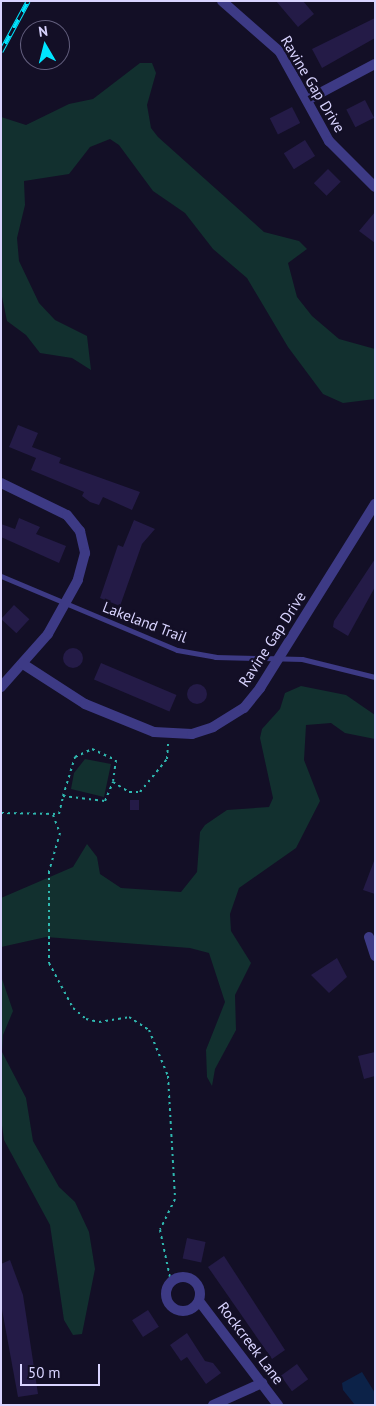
<!DOCTYPE html>
<style>
body{margin:0}
#map{position:relative;width:376px;height:1406px;overflow:hidden;background:#130f26;font-family:"PT Sans",sans-serif}
div>[style]{position:absolute}
.green>*{inset:0;background:#12302f}
.water>*{inset:0;background:#0c2248}
.building>*{inset:0;background:#241b47;transform-origin:0 0}
.round{border-radius:50%}
.path>*{height:2px;margin-top:-1px;transform-origin:0;background:repeating-linear-gradient(90deg,#2fb8b0 0 2.5px,transparent 0 6.5px)}
.lane>*{height:5px;margin:-2.5px;padding:0 2.5px;transform-origin:2.5px;border-radius:2.5px;background:#3d3a85}
.street>*{height:10px;margin:-5px;padding:0 5px;transform-origin:5px;border-radius:5px;background:#3d3a85}
.street>.ring{margin:-5px;padding:0;box-sizing:content-box;background:none;border:10px solid #3d3a85;border-radius:50%}
.rail>*{height:5px;margin-top:-2.5px;transform-origin:0;background:repeating-linear-gradient(90deg,#130f26 0 9px,#00e5ff 0 18px);box-sizing:border-box;border-block:1px solid #00e5ff}
span{translate:-50% -50%;white-space:nowrap;text-align:center;line-height:1.15;-webkit-text-stroke:5px #130f26;paint-order:stroke}
.street-label{font-size:15px;color:#d9d4ff}
.frame{position:absolute;inset:0;border:2px solid #d9d4ff;pointer-events:none}
.north{position:absolute;left:20px;top:20px;width:50px;height:50px;box-sizing:border-box;background:#130f26;border:1px solid #625e7d;border-radius:50%;rotate:352deg;font-size:14px;font-weight:700;line-height:20px;text-align:center;color:#d9d4ff}
.north::after{content:'';display:block;margin:auto;width:18px;height:22px;background:#00e5ff;clip-path:polygon(50% 0,100% 100%,50% 72%,0 100%)}
.scale{position:absolute;left:20px;top:1364px;width:80px;height:22px;box-sizing:border-box;border:2px solid #d9d4ff;border-top:0;padding-left:6px;font-size:15px;line-height:18px;white-space:nowrap;color:#d9d4ff;-webkit-text-stroke:4px #130f26;paint-order:stroke}
</style>
<div id="map">
<div class="green">
<i style="clip-path:polygon(140px 63px,152px 63px,156px 73px,147px 105px,151px 128px,158px 137px,264px 232px,299px 241px,307px 249px,288px 263px,297px 297px,312px 316px,339px 339px,375px 349px,375px 399px,343px 403px,323px 394px,288px 347px,247px 278px,213px 249px,185px 213px,153px 191px,119px 145px,110px 139px,90px 147px,69px 174px,24px 181px,25px 205px,17px 238px,19px 261px,39px 303px,55px 320px,87px 336px,91px 370px,72px 358px,40px 353px,26px 335px,7px 321px,1px 292px,1px 117px,26px 125px,69px 104px,93px 99px)"></i>
<i style="clip-path:polygon(301px 686px,346px 695px,375px 715px,375px 739px,345px 733px,331px 723px,306px 725px,304px 760px,320px 801px,296px 848px,239px 888px,230px 914px,231px 931px,251px 963px,235px 995px,236px 1030px,215px 1069px,212px 1086px,207px 1077px,206px 1050px,225px 1002px,209px 953px,190px 948px,46px 937px,1px 947px,1px 898px,73px 867px,87px 844px,97px 857px,100px 874px,121px 888px,181px 892px,197px 872px,200px 832px,205px 825px,227px 810px,269px 807px,273px 798px,260px 738px,262px 729px,280px 709px,285px 693px)"></i>
<i style="clip-path:polygon(85px 759px,111px 764px,104px 797px,71px 789px,74px 773px)"></i>
<i style="clip-path:polygon(1px 976px,13px 1011px,3px 1035px,2px 1052px,26px 1098px,33px 1141px,59px 1187px,75px 1202px,89px 1232px,95px 1269px,82px 1334px,73px 1335px,64px 1320px,50px 1225px,4px 1140px,1px 1118px)"></i>
</div>
<div class="water">
<i style="clip-path:polygon(362px 1372px,375px 1393px,374px 1405px,355px 1405px,343px 1390px,342px 1383px)"></i>
</div>
<div class="building">
<i style="clip-path:polygon(276px 1px,303px 1px,314px 14px,298px 27px)"></i>
<i style="clip-path:polygon(375px 18px,375px 38px,322px 68px,312px 49px)"></i>
<i style="left:365px;top:100px;width:20px;height:21px;rotate:63deg"></i>
<i style="left:292px;top:107px;width:18px;height:25px;rotate:63deg"></i>
<i style="left:305px;top:140px;width:19px;height:25px;rotate:58deg"></i>
<i style="left:328px;top:169px;width:18px;height:20px;rotate:45deg"></i>
<i style="clip-path:polygon(375px 212px,375px 243px,359px 231px)"></i>
<i style="clip-path:polygon(18px 425px,38px 433px,32px 447px,61px 458px,59px 463px,140px 492px,132px 510px,103px 497px,99px 505px,90px 502px,82px 496px,84px 492px,31px 470px,36px 458px,9px 447px)"></i>
<i style="clip-path:polygon(19px 518px,40px 527px,36px 534px,66px 546px,59px 563px,1px 537px,1px 524px,15px 529px)"></i>
<i style="clip-path:polygon(134px 520px,155px 529px,142px 544px,120px 606px,100px 598px,118px 545px,123px 547px)"></i>
<i style="clip-path:polygon(375px 559px,375px 587px,348px 636px,333px 627px,334px 621px)"></i>
<i style="left:14px;top:605px;width:21px;height:19px;rotate:43deg"></i>
<i class="round" style="left:63px;top:648px;width:20px;height:20px"></i>
<i style="left:101px;top:663px;width:82px;height:18px;rotate:23deg"></i>
<i class="round" style="left:187px;top:684px;width:20px;height:20px"></i>
<i style="left:130px;top:800px;width:9px;height:10px"></i>
<i style="clip-path:polygon(374px 861px,375px 861px,375px 894px,363px 890px)"></i>
<i style="clip-path:polygon(337px 958px,347px 977px,329px 993px,311px 975px)"></i>
<i style="clip-path:polygon(375px 1052px,375px 1076px,364px 1079px,358px 1056px)"></i>
<i style="left:187px;top:1238px;width:19px;height:21px;rotate:12deg"></i>
<i style="clip-path:polygon(224px 1256px,285px 1350px,272px 1359px,208px 1267px)"></i>
<i style="clip-path:polygon(10px 1260px,23px 1295px,38px 1394px,18px 1397px,1px 1304px,1px 1264px)"></i>
<i style="left:148px;top:1310px;width:20px;height:19px;rotate:57deg"></i>
<i style="clip-path:polygon(187px 1333px,205px 1361px,213px 1363px,221px 1373px,206px 1384px,187px 1357px,181px 1361px,170px 1345px)"></i>
<i style="left:297px;top:1364px;width:19px;height:20px;rotate:54deg"></i>
</div>
<div class="path">
<i style="left:63px;top:796px;width:41px;rotate:-72.9deg"></i>
<i style="left:75px;top:757px;width:19px;rotate:-25deg"></i>
<i style="left:92px;top:749px;width:26px;rotate:25deg"></i>
<i style="left:116px;top:760px;width:21px;rotate:98deg"></i>
<i style="left:1px;top:813px;width:58px;rotate:1deg"></i>
<i style="left:59px;top:814px;width:18px;rotate:-77deg"></i>
<i style="left:63px;top:796px;width:42px;rotate:6.8deg"></i>
<i style="left:105px;top:801px;width:21px;rotate:-67deg"></i>
<i style="left:113px;top:782px;width:19px;rotate:32deg"></i>
<i style="left:129px;top:792px;width:11px"></i>
<i style="left:140px;top:792px;width:43px;rotate:-50.7deg"></i>
<i style="left:167px;top:759px;width:15px;rotate:-86deg"></i>
<i style="left:53px;top:815px;width:19px;rotate:69deg"></i>
<i style="left:60px;top:833px;width:40px;rotate:106deg"></i>
<i style="left:49px;top:871px;width:92px;rotate:90deg"></i>
<i style="left:49px;top:963px;width:51px;rotate:61.9deg"></i>
<i style="left:73px;top:1008px;width:17px;rotate:40deg"></i>
<i style="left:86px;top:1019px;width:13px;rotate:13deg"></i>
<i style="left:99px;top:1022px;width:30px;rotate:-9deg"></i>
<i style="left:129px;top:1017px;width:24px;rotate:33deg"></i>
<i style="left:149px;top:1030px;width:50px;rotate:67.6deg"></i>
<i style="left:168px;top:1076px;width:123px;rotate:86.7deg"></i>
<i style="left:175px;top:1199px;width:34px;rotate:116deg"></i>
<i style="left:160px;top:1230px;width:53px;rotate:78.1deg"></i>
</div>
<div class="lane">
<i style="left:1px;top:576px;width:191px;rotate:22.8deg"></i>
<i style="left:177px;top:650px;width:39px;rotate:10deg"></i>
<i style="left:215px;top:657px;width:87px;rotate:1.3deg"></i>
<i style="left:302px;top:659px;width:75px;rotate:13.9deg"></i>
</div>
<div class="street">
<i style="left:222px;top:1px;width:77px;rotate:41.3deg"></i>
<i style="left:280px;top:52px;width:102px;rotate:61.2deg"></i>
<i style="left:329px;top:141px;width:65px;rotate:45deg"></i>
<i style="left:307px;top:100px;width:77px;rotate:-27.9deg"></i>
<i style="left:1px;top:483px;width:73px;rotate:25.9deg"></i>
<i style="left:67px;top:515px;width:21px;rotate:51deg"></i>
<i style="left:80px;top:531px;width:23px;rotate:77deg"></i>
<i style="left:85px;top:553px;width:28px;rotate:105deg"></i>
<i style="left:78px;top:580px;width:62px;rotate:119.1deg"></i>
<i style="left:48px;top:634px;width:71px;rotate:131.6deg"></i>
<i style="left:23px;top:664px;width:74px;rotate:32.8deg"></i>
<i style="left:85px;top:704px;width:74px;rotate:22.1deg"></i>
<i style="left:154px;top:732px;width:38px;rotate:3deg"></i>
<i style="left:192px;top:734px;width:22px;rotate:-18deg"></i>
<i style="left:213px;top:727px;width:36px;rotate:-32deg"></i>
<i style="left:244px;top:708px;width:26px;rotate:-51deg"></i>
<i style="left:260px;top:688px;width:217px;rotate:-58deg"></i>
<i style="left:369px;top:937px;width:20px;rotate:72deg"></i>
<i class="ring" style="left:166px;top:1277px;width:24px;height:24px"></i>
<i style="left:199px;top:1301px;width:131px;rotate:52.8deg"></i>
<i style="left:213px;top:1405px;width:54px;rotate:-24.2deg"></i>
</div>
<div class="rail">
<i style="left:1px;top:51px;width:57px;rotate:-61.6deg"></i>
</div>
<div class="street-label">
<span style="left:313px;top:84px;rotate:59deg">Ravine Gap Drive</span>
<span style="left:145px;top:622px;rotate:21deg">Lakeland Trail</span>
<span style="left:272px;top:639px;rotate:-57deg">Ravine Gap Drive</span>
<span style="left:251px;top:1343px;rotate:53deg">Rockcreek Lane</span>
</div>
<div class="frame"></div>
<div class="north">N</div>
<div class="scale">50 m</div>
</div>
